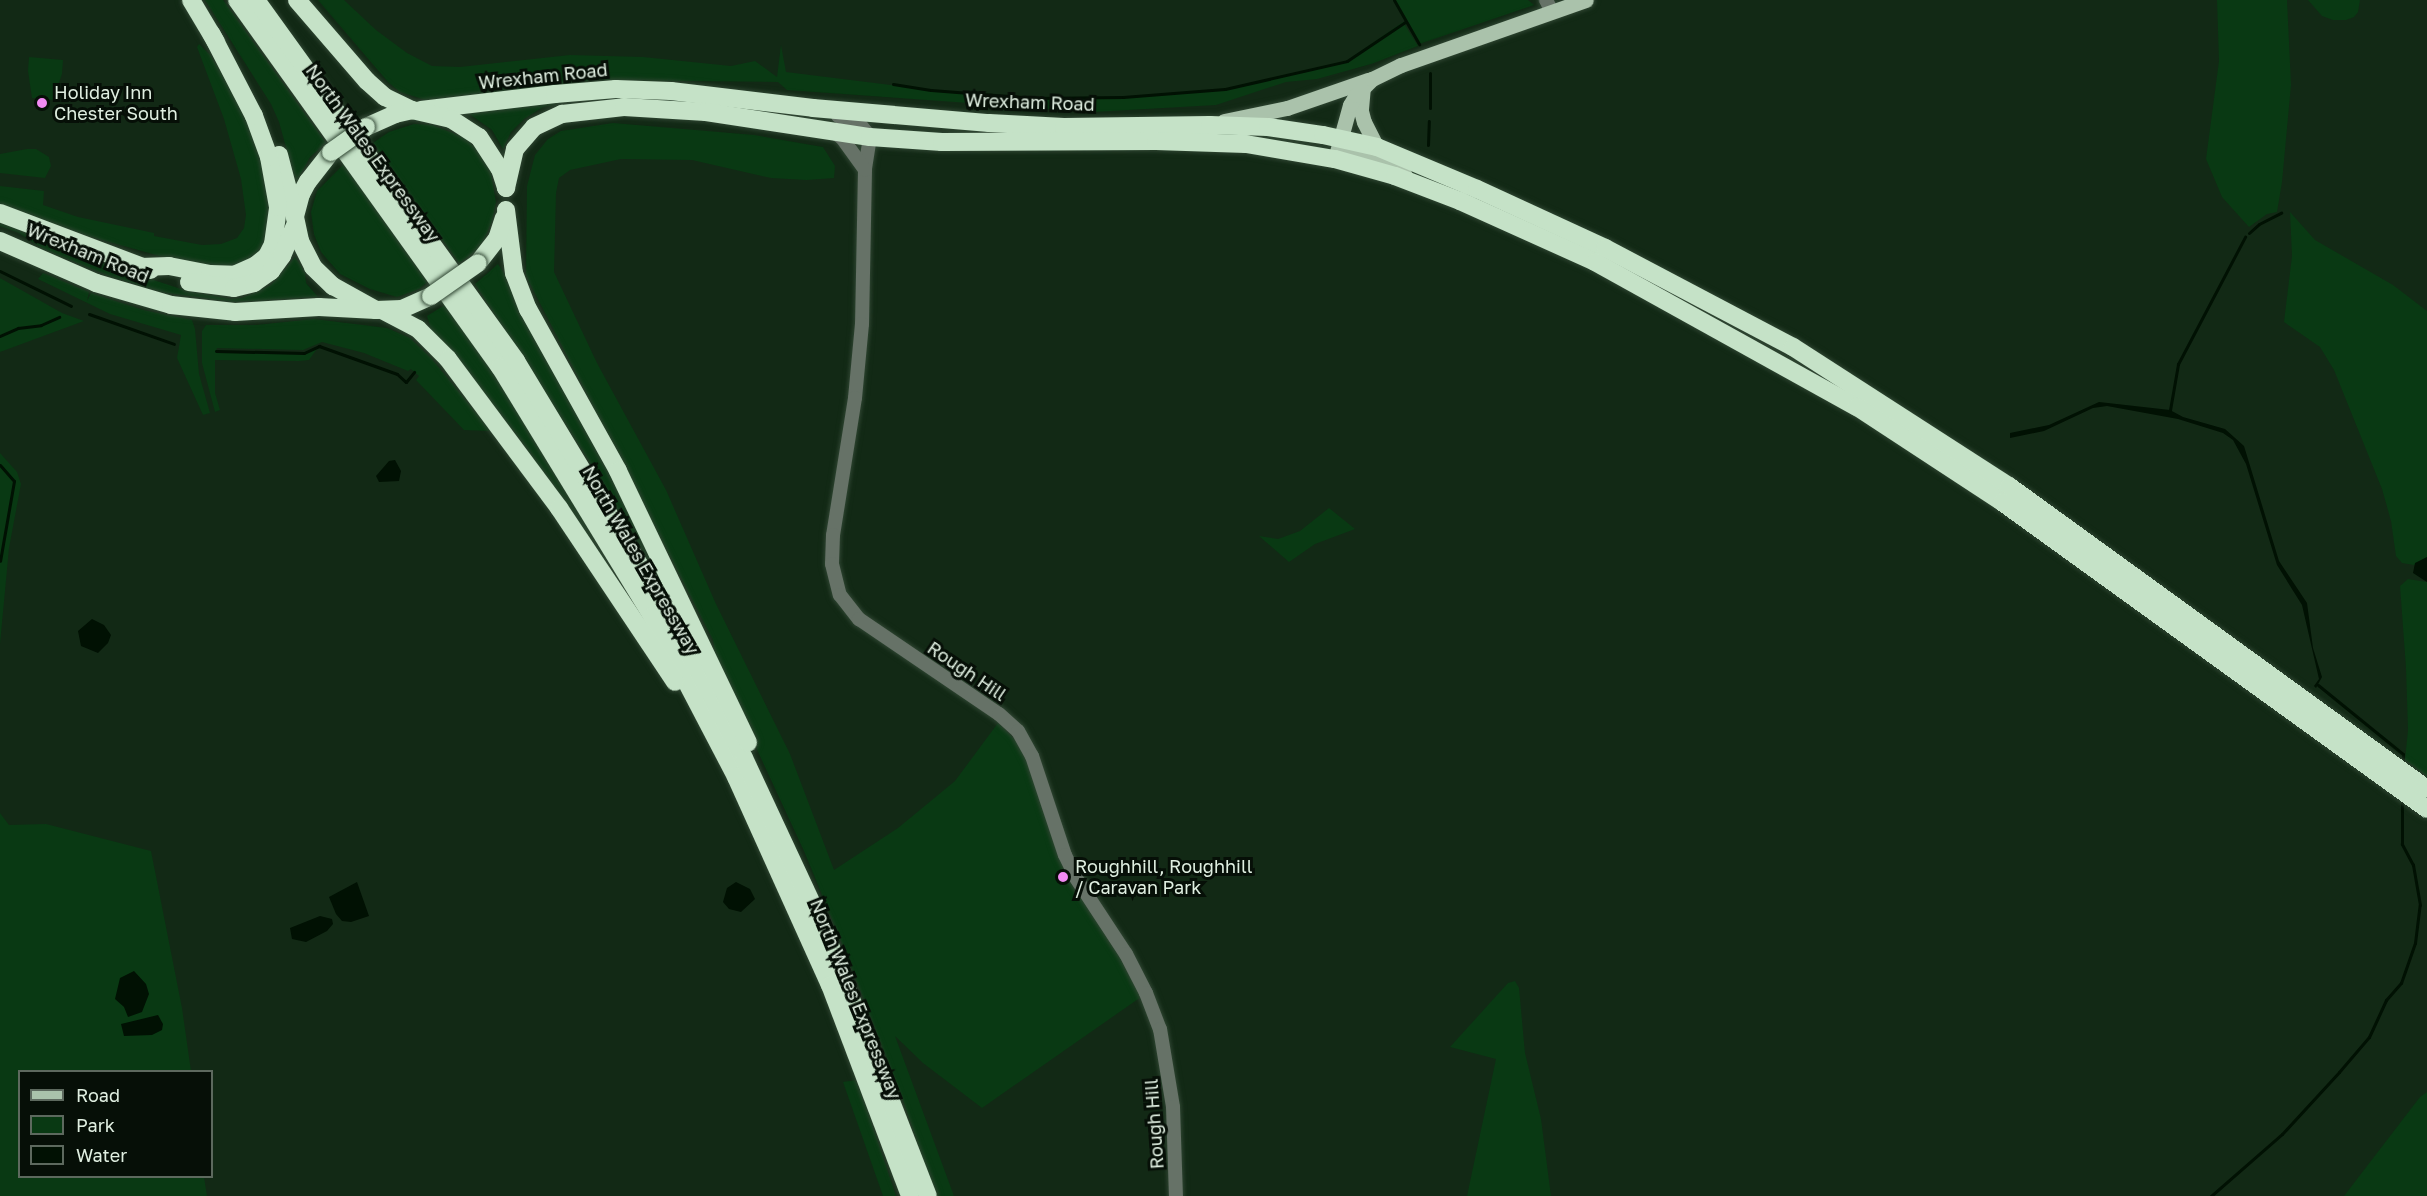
<!DOCTYPE html>
<style>
body{margin:0}
#map{position:relative;width:2427px;height:1196px;overflow:hidden;background:#122915;font-family:"Golos Text",sans-serif}
div>[style]{position:absolute}
.green>*{inset:0;background:#093913}
.water>*{inset:0;background:#011103}
.stream>*{height:3px;margin:-1.5px;padding:0 1.5px;transform-origin:1.5px;border-radius:1.5px;background:#011103}
.roads{filter:drop-shadow(0 0 2px #2f4532) drop-shadow(0 0 2px #2f4532)}
.minor>*{height:14px;margin:-7px;padding:0 7px;transform-origin:7px;border-radius:7px;background:#667267}
.major>*{height:15px;margin:-7.5px;padding:0 7.5px;transform-origin:7.5px;border-radius:7.5px;background:#aac2ab}
.highway>*{height:18px;margin:-9px;padding:0 9px;transform-origin:9px;border-radius:9px;background:#c5e2c7}
.bridges{filter:drop-shadow(0 0 2px #2f4532) drop-shadow(0 0 2px #2f4532)}
.highway-bridge>*{height:18px;margin:-9px;padding:0 9px;transform-origin:9px;border-radius:9px;background:#c5e2c7}
.dots>*{width:16px;height:16px;translate:-50% -50%;box-sizing:border-box;border:3px solid #060f07;border-radius:50%}
span{translate:-50% -50%;white-space:nowrap;text-align:center;line-height:1.15;-webkit-text-stroke:6px #060f07;paint-order:stroke}
.street-label{font-size:18px;color:#e0efe1}
.poi-label{font-size:18px;color:#e0efe1}
.left{translate:0 -50%;text-align:left}
.legend{position:absolute;left:18px;top:1070px;width:195px;height:108px;box-sizing:border-box;background:#060f07;border:2px solid #5d695e;margin:0;padding:8px 10px;list-style:none;font-size:18px;color:#e0efe1}
.legend li{display:flex;align-items:center;gap:12px;height:30px}
.legend b{width:30px;border:2px solid #5d695e}
</style>
<div id="map">
<div class="green">
<i style="clip-path:polygon(205px 0,223px 0,326px 143px,310px 157px,296px 183px,279px 122px,271px 104px)"></i>
<i style="clip-path:polygon(318px 0,344px 0,376px 30px,407px 53px,432px 66px,460px 67px,570px 55px,643px 57px,731px 66px,755px 61px,777px 77px,781px 45px,786px 72px,931px 90px,1035px 98px,1123px 97px,1225px 89px,1249px 85px,1347px 61px,1403px 22px,1418px 46px,1371px 64px,1317px 79px,1286px 82px,1216px 105px,1093px 112px,787px 90px,778px 82px,595px 80px,426px 100px,400px 92px,388px 82px)"></i>
<i style="clip-path:polygon(1394px 0,1528px 0,1534px 5px,1419px 44px)"></i>
<i style="clip-path:polygon(2217px 0,2287px 0,2291px 85px,2282px 182px,2277px 212px,2267px 214px,2249px 227px,2222px 197px,2206px 159px,2219px 61px)"></i>
<i style="clip-path:polygon(2308px 0,2360px 0,2358px 12px,2354px 17px,2346px 20px,2333px 20px,2322px 16px)"></i>
<i style="clip-path:polygon(199px 44px,211px 56px,246px 115px,270px 187px,271px 229px,260px 255px,225px 269px,174px 260px,88px 236px,0 205px,0 186px,44px 191px,43px 205px,78px 217px,154px 233px,154px 236px,202px 245px,221px 244px,237px 238px,244px 228px,246px 215px,241px 179px,224px 119px,197px 47px)"></i>
<i style="clip-path:polygon(29px 57px,63px 60px,62px 74px,53px 100px,32px 98px,28px 71px)"></i>
<i style="clip-path:polygon(585px 98px,543px 107px,524px 119px,511px 132px,503px 149px,492px 130px,468px 113px)"></i>
<i style="clip-path:polygon(613px 123px,754px 135px,823px 147px,835px 166px,834px 178px,807px 180px,771px 178px,692px 160px,621px 159px,570px 170px,559px 178px,556px 193px,554px 272px,597px 363px,666px 490px,716px 604px,790px 754px,834px 870px,898px 828px,955px 781px,998px 723px,1020px 745px,1111px 941px,1141px 997px,982px 1108px,923px 1063px,895px 1036px,954px 1196px,935px 1196px,903px 1100px,845px 951px,804px 851px,716px 661px,713px 640px,526px 276px,527px 186px,535px 155px,548px 139px,561px 131px)"></i>
<i style="clip-path:polygon(414px 124px,432px 125px,463px 137px,481px 152px,490px 169px,496px 202px,492px 221px,484px 240px,473px 254px,459px 263px,373px 143px,389px 132px)"></i>
<i style="clip-path:polygon(27px 149px,36px 149px,49px 157px,51px 166px,45px 178px,0 173px,0 154px)"></i>
<i style="clip-path:polygon(344px 164px,427px 282px,419px 289px,397px 297px,370px 289px,340px 274px,321px 252px,314px 234px,311px 212px,317px 191px)"></i>
<i style="clip-path:polygon(2290px 212px,2315px 240px,2393px 285px,2427px 311px,2427px 557px,2414px 565px,2402px 563px,2396px 556px,2391px 521px,2382px 489px,2334px 370px,2320px 347px,2284px 322px,2292px 256px)"></i>
<i style="clip-path:polygon(0 222px,108px 265px,184px 290px,230px 299px,242px 298px,271px 285px,295px 257px,305px 272px,306px 283px,318px 297px,233px 302px,161px 292px,109px 276px,43px 249px,19px 233px,0 226px)"></i>
<i style="clip-path:polygon(498px 264px,512px 286px,634px 514px,698px 647px,589px 461px,475px 284px)"></i>
<i style="clip-path:polygon(43px 273px,89px 292px,87px 301px,91px 293px,143px 310px,192px 320px,195px 329px,199px 374px,210px 413px,203px 415px,177px 358px,181px 335px,110px 314px,38px 279px)"></i>
<i style="clip-path:polygon(0 278px,62px 313px,84px 321px,0 352px)"></i>
<i style="clip-path:polygon(445px 305px,512px 400px,653px 634px,522px 442px,465px 368px,431px 329px,427px 316px)"></i>
<i style="clip-path:polygon(314px 319px,387px 328px,410px 338px,431px 358px,491px 431px,464px 430px,416px 380px,419px 376px,411px 369px,408px 371px,364px 353px,322px 342px,303px 350px,217px 348px,216px 351px,304px 353px,319px 346px,309px 360px,299px 361px,215px 360px,215px 393px,220px 410px,215px 412px,202px 363px,202px 331px,206px 325px,256px 325px)"></i>
<i style="clip-path:polygon(0 453px,17px 472px,21px 484px,9px 548px,0 644px)"></i>
<i style="clip-path:polygon(1329px 508px,1355px 529px,1315px 544px,1289px 562px,1259px 536px,1278px 539px,1300px 531px)"></i>
<i style="clip-path:polygon(2408px 579px,2427px 582px,2427px 776px,2405px 760px,2408px 730px,2406px 668px,2400px 586px)"></i>
<i style="clip-path:polygon(0 813px,9px 825px,46px 824px,151px 851px,182px 1008px,191px 1071px,20px 1072px,20px 1176px,204px 1177px,207px 1196px,0 1196px)"></i>
<i style="clip-path:polygon(1515px 981px,1519px 988px,1525px 1053px,1541px 1119px,1551px 1196px,1467px 1196px,1496px 1059px,1450px 1047px,1508px 983px)"></i>
<i style="clip-path:polygon(856px 1080px,868px 1112px,896px 1196px,883px 1196px,843px 1082px)"></i>
<i style="clip-path:polygon(2427px 1092px,2427px 1196px,2344px 1196px,2420px 1097px)"></i>
</div>
<div class="water">
<i style="clip-path:polygon(2099px 402px,2170px 410px,2183px 417px,2225px 429px,2244px 446px,2279px 561px,2307px 603px,2313px 648px,2322px 677px,2316px 688px,2314px 686px,2319px 679px,2302px 605px,2277px 565px,2246px 464px,2233px 440px,2223px 433px,2178px 419px,2107px 406px,2093px 408px,2044px 431px,2010px 438px,2010px 433px,2049px 425px)"></i>
<i style="clip-path:polygon(395px 460px,401px 471px,399px 481px,379px 482px,376px 476px,389px 461px)"></i>
<i style="clip-path:polygon(2427px 557px,2427px 582px,2413px 573px,2415px 563px)"></i>
<i style="clip-path:polygon(92px 619px,104px 625px,111px 635px,108px 643px,98px 653px,81px 646px,78px 631px)"></i>
<i style="clip-path:polygon(357px 882px,369px 916px,351px 922px,342px 921px,336px 914px,329px 897px)"></i>
<i style="clip-path:polygon(736px 882px,750px 889px,755px 899px,741px 912px,729px 909px,723px 902px,727px 888px)"></i>
<i style="clip-path:polygon(320px 916px,332px 919px,333px 924px,327px 931px,306px 942px,292px 939px,290px 928px)"></i>
<i style="clip-path:polygon(134px 971px,146px 984px,149px 994px,142px 1012px,128px 1017px,124px 1007px,115px 999px,120px 978px)"></i>
<i style="clip-path:polygon(158px 1015px,163px 1024px,162px 1030px,152px 1035px,124px 1036px,121px 1024px)"></i>
</div>
<div class="stream">
<i style="left:1394px;top:0;width:51px;rotate:60.4deg"></i>
<i style="left:1430px;top:73px;width:35px;rotate:90deg"></i>
<i style="left:893px;top:84px;width:38px;rotate:9deg"></i>
<i style="left:931px;top:90px;width:104px;rotate:4.4deg"></i>
<i style="left:1035px;top:98px;width:88px;rotate:-0.7deg"></i>
<i style="left:1123px;top:97px;width:102px;rotate:-4.5deg"></i>
<i style="left:1225px;top:89px;width:125px;rotate:-12.9deg"></i>
<i style="left:1347px;top:61px;width:70px;rotate:-33.9deg"></i>
<i style="left:1428px;top:145px;width:24px;rotate:-88deg"></i>
<i style="left:2249px;top:233px;width:13px;rotate:-42deg"></i>
<i style="left:2259px;top:224px;width:25px;rotate:-27deg"></i>
<i style="left:0;top:271px;width:79px;rotate:26.2deg"></i>
<i style="left:89px;top:314px;width:90px;rotate:19.4deg"></i>
<i style="left:0;top:336px;width:20px;rotate:-24deg"></i>
<i style="left:18px;top:328px;width:23px;rotate:-7deg"></i>
<i style="left:41px;top:325px;width:20px;rotate:-24deg"></i>
<i style="left:216px;top:351px;width:88px;rotate:1.3deg"></i>
<i style="left:304px;top:353px;width:17px;rotate:-25deg"></i>
<i style="left:319px;top:346px;width:83px;rotate:19.7deg"></i>
<i style="left:397px;top:374px;width:12px;rotate:42deg"></i>
<i style="left:406px;top:382px;width:13px;rotate:-51deg"></i>
<i style="left:2170px;top:410px;width:47px;rotate:-80.1deg"></i>
<i style="left:2178px;top:364px;width:144px;rotate:-62.2deg"></i>
<i style="left:0;top:465px;width:21px;rotate:49deg"></i>
<i style="left:14px;top:481px;width:81px;rotate:99.9deg"></i>
<i style="left:2318px;top:685px;width:109px;rotate:39.1deg"></i>
<i style="left:2403px;top:754px;width:6px;rotate:90deg"></i>
<i style="left:2211px;top:1196px;width:94px;rotate:-41.1deg"></i>
<i style="left:2282px;top:1134px;width:84px;rotate:-47.4deg"></i>
<i style="left:2339px;top:1072px;width:46px;rotate:-49.4deg"></i>
<i style="left:2369px;top:1037px;width:41px;rotate:-65.3deg"></i>
<i style="left:2386px;top:1000px;width:23px;rotate:-49deg"></i>
<i style="left:2401px;top:983px;width:42px;rotate:-70.7deg"></i>
<i style="left:2415px;top:943px;width:38px;rotate:-83deg"></i>
<i style="left:2420px;top:905px;width:41px;rotate:-99.9deg"></i>
<i style="left:2413px;top:865px;width:24px;rotate:-118deg"></i>
<i style="left:2402px;top:844px;width:41px;rotate:-90deg"></i>
</div>
<div class="roads">
<div class="minor">
<i style="left:1546px;top:0;width:13px;rotate:63deg"></i>
<i style="left:838px;top:116px;width:21px;rotate:17deg"></i>
<i style="left:858px;top:122px;width:19px;rotate:51deg"></i>
<i style="left:870px;top:137px;width:33px;rotate:99deg"></i>
<i style="left:865px;top:170px;width:154px;rotate:91.1deg"></i>
<i style="left:862px;top:324px;width:74px;rotate:95.4deg"></i>
<i style="left:855px;top:398px;width:139px;rotate:99.1deg"></i>
<i style="left:833px;top:535px;width:29px;rotate:92deg"></i>
<i style="left:832px;top:564px;width:32px;rotate:76deg"></i>
<i style="left:840px;top:595px;width:31px;rotate:52deg"></i>
<i style="left:859px;top:619px;width:169px;rotate:34.2deg"></i>
<i style="left:999px;top:714px;width:25px;rotate:42deg"></i>
<i style="left:1018px;top:731px;width:29px;rotate:61deg"></i>
<i style="left:1032px;top:756px;width:104px;rotate:71.6deg"></i>
<i style="left:1065px;top:855px;width:25px;rotate:64deg"></i>
<i style="left:1076px;top:878px;width:91px;rotate:56.7deg"></i>
<i style="left:1126px;top:954px;width:44px;rotate:62.9deg"></i>
<i style="left:1146px;top:993px;width:39px;rotate:69deg"></i>
<i style="left:1160px;top:1029px;width:79px;rotate:80.5deg"></i>
<i style="left:1173px;top:1107px;width:89px;rotate:88.1deg"></i>
<i style="left:832px;top:131px;width:12px;rotate:35deg"></i>
<i style="left:842px;top:138px;width:39px;rotate:54deg"></i>
</div>
<div class="major">
<i style="left:1363px;top:86px;width:25px;rotate:95deg"></i>
<i style="left:1361px;top:111px;width:11px;rotate:75deg"></i>
<i style="left:1364px;top:122px;width:28px;rotate:63deg"></i>
<i style="left:1224px;top:121px;width:64px;rotate:-11.7deg"></i>
<i style="left:1287px;top:108px;width:86px;rotate:-19.1deg"></i>
<i style="left:1339px;top:148px;width:47px;rotate:18.4deg"></i>
<i style="left:1384px;top:163px;width:24px;rotate:30deg"></i>
<i style="left:1335px;top:159px;width:56px;rotate:-74.5deg"></i>
<i style="left:1350px;top:105px;width:12px;rotate:-59deg"></i>
<i style="left:1356px;top:95px;width:23px;rotate:-45deg"></i>
<i style="left:1372px;top:79px;width:32px;rotate:-26deg"></i>
<i style="left:1401px;top:65px;width:196px;rotate:-19.4deg"></i>
</div>
<div class="highway">
<i style="left:191px;top:0;width:49px;rotate:59.2deg"></i>
<i style="left:237px;top:0;width:452px;rotate:54.4deg"></i>
<i style="left:500px;top:367px;width:292px;rotate:58.6deg"></i>
<i style="left:652px;top:616px;width:182px;rotate:62.4deg"></i>
<i style="left:736px;top:777px;width:228px;rotate:65.7deg"></i>
<i style="left:830px;top:985px;width:226px;rotate:69.2deg"></i>
<i style="left:256px;top:0;width:445px;rotate:54.2deg"></i>
<i style="left:516px;top:361px;width:296px;rotate:58.8deg"></i>
<i style="left:669px;top:614px;width:162px;rotate:62.5deg"></i>
<i style="left:744px;top:758px;width:192px;rotate:65deg"></i>
<i style="left:825px;top:932px;width:283px;rotate:68.7deg"></i>
<i style="left:297px;top:0;width:107px;rotate:49.2deg"></i>
<i style="left:367px;top:81px;width:24px;rotate:42deg"></i>
<i style="left:385px;top:97px;width:30px;rotate:26deg"></i>
<i style="left:421px;top:110px;width:135px;rotate:-6.8deg"></i>
<i style="left:555px;top:94px;width:61px;rotate:-4.7deg"></i>
<i style="left:616px;top:89px;width:55px;rotate:2.1deg"></i>
<i style="left:671px;top:91px;width:143px;rotate:6.8deg"></i>
<i style="left:813px;top:108px;width:177px;rotate:4.9deg"></i>
<i style="left:989px;top:123px;width:75px;rotate:3.1deg"></i>
<i style="left:1064px;top:127px;width:146px;rotate:-0.8deg"></i>
<i style="left:1210px;top:125px;width:58px;rotate:2deg"></i>
<i style="left:1268px;top:127px;width:56px;rotate:8.3deg"></i>
<i style="left:1323px;top:135px;width:55px;rotate:12.5deg"></i>
<i style="left:1377px;top:147px;width:108px;rotate:22.8deg"></i>
<i style="left:1477px;top:189px;width:141px;rotate:24.7deg"></i>
<i style="left:1605px;top:248px;width:212px;rotate:27.8deg"></i>
<i style="left:1793px;top:347px;width:257px;rotate:32.8deg"></i>
<i style="left:2009px;top:486px;width:516px;rotate:35.94deg"></i>
<i style="left:366px;top:127px;width:32px;rotate:-24deg"></i>
<i style="left:395px;top:114px;width:17px;rotate:-13deg"></i>
<i style="left:412px;top:110px;width:40px;rotate:13deg"></i>
<i style="left:451px;top:119px;width:33px;rotate:33deg"></i>
<i style="left:479px;top:137px;width:38px;rotate:57deg"></i>
<i style="left:500px;top:169px;width:20px;rotate:72deg"></i>
<i style="left:331px;top:152px;width:37px;rotate:128deg"></i>
<i style="left:308px;top:181px;width:15px;rotate:118deg"></i>
<i style="left:301px;top:194px;width:24px;rotate:105deg"></i>
<i style="left:295px;top:217px;width:25px;rotate:78deg"></i>
<i style="left:300px;top:241px;width:29px;rotate:63deg"></i>
<i style="left:313px;top:267px;width:28px;rotate:44deg"></i>
<i style="left:333px;top:286px;width:49px;rotate:29.2deg"></i>
<i style="left:376px;top:310px;width:26px;rotate:-2deg"></i>
<i style="left:402px;top:309px;width:32px;rotate:-24deg"></i>
<i style="left:279px;top:155px;width:59px;rotate:75.3deg"></i>
<i style="left:506px;top:188px;width:40px;rotate:-77deg"></i>
<i style="left:515px;top:149px;width:29px;rotate:-49deg"></i>
<i style="left:534px;top:127px;width:31px;rotate:-25deg"></i>
<i style="left:562px;top:114px;width:62px;rotate:-6.4deg"></i>
<i style="left:624px;top:107px;width:82px;rotate:3.5deg"></i>
<i style="left:706px;top:112px;width:166px;rotate:8.7deg"></i>
<i style="left:870px;top:137px;width:72px;rotate:4deg"></i>
<i style="left:942px;top:142px;width:214px;rotate:-0.3deg"></i>
<i style="left:1156px;top:141px;width:90px;rotate:1.9deg"></i>
<i style="left:1246px;top:144px;width:90px;rotate:9.6deg"></i>
<i style="left:1335px;top:159px;width:62px;rotate:15.8deg"></i>
<i style="left:1395px;top:176px;width:70px;rotate:21deg"></i>
<i style="left:1460px;top:201px;width:148px;rotate:24.3deg"></i>
<i style="left:1595px;top:262px;width:299px;rotate:29deg"></i>
<i style="left:1857px;top:407px;width:173px;rotate:33.2deg"></i>
<i style="left:2002px;top:502px;width:524px;rotate:35.84deg"></i>
<i style="left:506px;top:210px;width:64px;rotate:82.8deg"></i>
<i style="left:514px;top:273px;width:39px;rotate:69deg"></i>
<i style="left:528px;top:309px;width:185px;rotate:60.9deg"></i>
<i style="left:618px;top:471px;width:301px;rotate:64.4deg"></i>
<i style="left:0;top:213px;width:161px;rotate:20.7deg"></i>
<i style="left:0;top:241px;width:105px;rotate:23.6deg"></i>
<i style="left:96px;top:283px;width:78px;rotate:16.3deg"></i>
<i style="left:171px;top:305px;width:64px;rotate:6.2deg"></i>
<i style="left:235px;top:312px;width:84px;rotate:-3.4deg"></i>
<i style="left:319px;top:307px;width:57px;rotate:3deg"></i>
<i style="left:478px;top:263px;width:31px;rotate:-52deg"></i>
<i style="left:497px;top:239px;width:22px;rotate:-72deg"></i>
<i style="left:141px;top:267px;width:28px;rotate:-2deg"></i>
<i style="left:169px;top:266px;width:42px;rotate:11deg"></i>
<i style="left:210px;top:274px;width:24px;rotate:2deg"></i>
<i style="left:234px;top:275px;width:24px;rotate:-24deg"></i>
<i style="left:256px;top:265px;width:14px;rotate:-39deg"></i>
<i style="left:267px;top:256px;width:13px;rotate:-63deg"></i>
<i style="left:273px;top:244px;width:37px;rotate:-82deg"></i>
<i style="left:278px;top:207px;width:51px;rotate:-100.2deg"></i>
<i style="left:269px;top:157px;width:44px;rotate:-110.1deg"></i>
<i style="left:254px;top:116px;width:93px;rotate:-117.4deg"></i>
<i style="left:189px;top:282px;width:45px;rotate:7.6deg"></i>
<i style="left:234px;top:288px;width:21px;rotate:-14deg"></i>
<i style="left:254px;top:283px;width:21px;rotate:-35deg"></i>
<i style="left:271px;top:271px;width:19px;rotate:-54deg"></i>
<i style="left:282px;top:256px;width:34px;rotate:-67deg"></i>
<i style="left:382px;top:310px;width:41px;rotate:27.8deg"></i>
<i style="left:418px;top:329px;width:42px;rotate:45deg"></i>
<i style="left:448px;top:359px;width:186px;rotate:53.3deg"></i>
<i style="left:559px;top:508px;width:209px;rotate:56.3deg"></i>
</div>
</div>
<div class="bridges">
<div class="highway-bridge">
<i style="left:331px;top:152px;width:43px;rotate:-35.5deg"></i>
<i style="left:431px;top:296px;width:57px;rotate:-35.1deg"></i>
</div>
</div>
<div class="dots">
<i style="left:42px;top:103px;background:#f28af3"></i>
<i style="left:1063px;top:877px;background:#f28af3"></i>
</div>
<div class="street-label">
<span style="left:543px;top:76px;rotate:-6deg">Wrexham Road</span>
<span style="left:1030px;top:102px;rotate:2deg">Wrexham Road</span>
<span style="left:373px;top:153px;rotate:54deg">North Wales Expressway</span>
<span style="left:88px;top:253px;rotate:22deg">Wrexham Road</span>
<span style="left:641px;top:560px;rotate:60deg">North Wales Expressway</span>
<span style="left:967px;top:671px;rotate:34deg">Rough Hill</span>
<span style="left:856px;top:999px;rotate:68deg">North Wales Expressway</span>
<span style="left:1154px;top:1124px;rotate:-94deg">Rough Hill</span>
</div>
<div class="poi-label">
<span class="left" style="left:54px;top:103px">Holiday Inn<br>Chester South</span>
<span class="left" style="left:1075px;top:877px">Roughhill, Roughhill<br>/ Caravan Park</span>
</div>
<ul class="legend">
<li><b style="height:8px;background:#aac2ab"></b>Road</li>
<li><b style="height:16px;background:#093913"></b>Park</li>
<li><b style="height:16px;background:#011103"></b>Water</li>
</ul>
</div>
